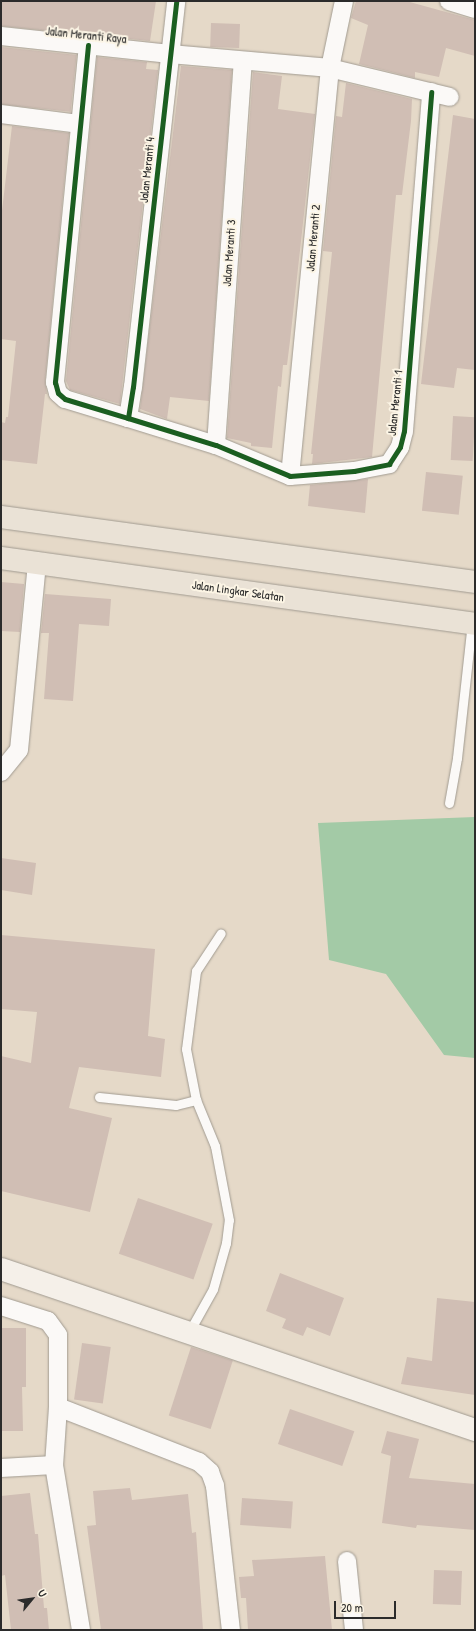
<!DOCTYPE html>
<style>
body{margin:0}
#map{position:relative;width:476px;height:1631px;overflow:hidden;background:#e5d9c8;font-family:"Patrick Hand",sans-serif}
div>[style]{position:absolute}
.forest>*{inset:0;background:#a3caa6}
.building>*{inset:0;background:#d0beb4;transform-origin:0 0}
.roads{filter:drop-shadow(0 0 1px #a19b91) drop-shadow(0 0 1px #a19b91)}
.lane>*{height:9px;margin:-4.5px;padding:0 4.5px;transform-origin:4.5px;border-radius:4.5px;background:#fbf9f7}
.street>*{height:18px;margin:-9px;padding:0 9px;transform-origin:9px;border-radius:9px;background:#fbf9f7}
.secondary>*{height:22px;margin:-11px;padding:0 11px;transform-origin:11px;border-radius:11px;background:#f5f0e9}
.highway>*{height:22px;margin:-11px;padding:0 11px;transform-origin:11px;border-radius:11px;background:#eae2d6}
.cycleway>*{height:5px;margin:-2.5px;padding:0 2.5px;transform-origin:2.5px;border-radius:2.5px;background:#1b5e20}
span{translate:-50% -50%;white-space:nowrap;text-align:center;line-height:1.15;-webkit-text-stroke:4px #fcf5e5;paint-order:stroke}
.street-label{font-size:12px;color:#2b2b2b}
.frame{position:absolute;inset:0;border:2px solid #2b2b2b;pointer-events:none}
.north{position:absolute;left:12px;top:1579px;width:40px;height:40px;-webkit-text-stroke:3px #fcf5e5;paint-order:stroke;rotate:61deg;font-size:11px;font-weight:700;line-height:16px;text-align:center;color:#2b2b2b}
.north::after{content:'';display:block;margin:auto;width:14px;height:18px;background:#2b2b2b;clip-path:polygon(50% 0,100% 100%,50% 72%,0 100%)}
.scale{position:absolute;left:334px;top:1601px;width:62px;height:18px;box-sizing:border-box;border:2px solid #2b2b2b;border-top:0;padding-left:5px;font-size:12px;line-height:14px;white-space:nowrap;color:#2b2b2b;-webkit-text-stroke:3px #fcf5e5;paint-order:stroke}
</style>
<div id="map">
<div class="forest">
<i style="clip-path:polygon(475px 817px,475px 1058px,444px 1055px,386px 974px,329px 960px,318px 823px)"></i>
</div>
<div class="building">
<i style="clip-path:polygon(1px 1px,156px 1px,150px 41px,1px 26px)"></i>
<i style="clip-path:polygon(356px 1px,406px 1px,475px 20px,475px 56px,446px 48px,439px 77px,415px 72px,415px 78px,359px 64px,368px 25px,351px 18px)"></i>
<i style="left:211px;top:23px;width:29px;height:24px;rotate:2deg"></i>
<i style="left:1px;top:47px;width:76px;height:57px;rotate:6deg"></i>
<i style="clip-path:polygon(97px 57px,147px 62px,146px 69px,158px 70px,120px 404px,70px 390px,66px 381px)"></i>
<i style="clip-path:polygon(181px 66px,232px 70px,209px 401px,170px 397px,167px 419px,140px 409px)"></i>
<i style="clip-path:polygon(253px 72px,282px 76px,278px 109px,315px 114px,290px 341px,287px 365px,283px 365px,281px 387px,278px 386px,272px 448px,251px 446px,251px 443px,227px 438px)"></i>
<i style="clip-path:polygon(346px 83px,412px 99px,411px 121px,402px 195px,396px 195px,372px 457px,312px 464px,313px 454px,311px 454px,332px 252px,323px 251px,336px 116px,342px 117px)"></i>
<i style="clip-path:polygon(453px 115px,475px 119px,475px 370px,457px 368px,454px 388px,421px 384px)"></i>
<i style="clip-path:polygon(12px 126px,69px 133px,45px 381px,47px 394px,45px 394px,37px 464px,1px 460px,1px 422px,5px 423px,6px 417px,8px 417px,16px 341px,1px 339px,1px 219px)"></i>
<i style="left:453px;top:416px;width:22px;height:44px;rotate:3deg"></i>
<i style="left:426px;top:472px;width:37px;height:39px;rotate:6deg"></i>
<i style="clip-path:polygon(368px 479px,365px 513px,308px 506px,310px 485px)"></i>
<i style="clip-path:polygon(1px 582px,24px 584px,20px 632px,1px 631px)"></i>
<i style="clip-path:polygon(45px 594px,111px 599px,109px 626px,79px 624px,73px 701px,44px 699px,49px 633px,41px 633px)"></i>
<i style="clip-path:polygon(1px 858px,36px 863px,32px 895px,1px 890px)"></i>
<i style="clip-path:polygon(1px 935px,155px 949px,148px 1036px,165px 1039px,161px 1077px,79px 1067px,69px 1108px,112px 1118px,90px 1212px,1px 1191px,1px 1056px,31px 1063px,37px 1012px,1px 1009px)"></i>
<i style="left:138px;top:1198px;width:79px;height:59px;rotate:19deg"></i>
<i style="clip-path:polygon(280px 1273px,344px 1298px,330px 1336px,307px 1327px,303px 1336px,282px 1328px,286px 1319px,266px 1311px)"></i>
<i style="clip-path:polygon(437px 1298px,475px 1302px,475px 1395px,401px 1384px,407px 1357px,432px 1361px)"></i>
<i style="clip-path:polygon(1px 1328px,26px 1328px,26px 1387px,22px 1387px,23px 1431px,1px 1431px)"></i>
<i style="left:82px;top:1343px;width:29px;height:57px;rotate:8deg"></i>
<i style="left:191px;top:1347px;width:44px;height:72px;rotate:18deg"></i>
<i style="left:290px;top:1409px;width:68px;height:37px;rotate:19deg"></i>
<i style="clip-path:polygon(387px 1431px,419px 1439px,409px 1478px,475px 1484px,475px 1530px,417px 1525px,416px 1528px,382px 1523px,391px 1456px,381px 1453px)"></i>
<i style="clip-path:polygon(130px 1488px,132px 1500px,188px 1494px,192px 1533px,196px 1532px,203px 1630px,101px 1630px,87px 1526px,96px 1525px,93px 1491px)"></i>
<i style="clip-path:polygon(30px 1493px,35px 1534px,38px 1534px,44px 1608px,47px 1608px,49px 1630px,11px 1630px,5px 1575px,1px 1576px,1px 1496px)"></i>
<i style="left:242px;top:1498px;width:51px;height:27px;rotate:4deg"></i>
<i style="clip-path:polygon(325px 1556px,332px 1630px,248px 1630px,246px 1598px,241px 1598px,239px 1577px,254px 1576px,252px 1560px)"></i>
<i style="left:434px;top:1570px;width:28px;height:34px;rotate:2deg"></i>
</div>
<div class="roads">
<div class="lane">
<i style="left:449px;top:803px;width:46px;rotate:-79.9deg"></i>
<i style="left:457px;top:758px;width:136px;rotate:-83.7deg"></i>
<i style="left:99px;top:1097px;width:77px;rotate:5.9deg"></i>
<i style="left:176px;top:1105px;width:21px;rotate:-14deg"></i>
<i style="left:189px;top:1332px;width:49px;rotate:-60.8deg"></i>
<i style="left:213px;top:1289px;width:48px;rotate:-74.2deg"></i>
<i style="left:226px;top:1243px;width:23px;rotate:-83deg"></i>
<i style="left:229px;top:1220px;width:75px;rotate:-100.7deg"></i>
<i style="left:215px;top:1146px;width:50px;rotate:-112.4deg"></i>
<i style="left:196px;top:1100px;width:52px;rotate:-101.1deg"></i>
<i style="left:186px;top:1049px;width:79px;rotate:-82.7deg"></i>
<i style="left:196px;top:971px;width:45px;rotate:-56.7deg"></i>
</div>
<div class="street">
<i style="left:449px;top:1px;width:27px;rotate:17deg"></i>
<i style="left:1px;top:36px;width:170px;rotate:6.1deg"></i>
<i style="left:170px;top:54px;width:161px;rotate:5deg"></i>
<i style="left:330px;top:68px;width:123px;rotate:13.6deg"></i>
<i style="left:88px;top:45px;width:339px;rotate:95.6deg"></i>
<i style="left:55px;top:382px;width:11px;rotate:75deg"></i>
<i style="left:58px;top:393px;width:9px;rotate:41deg"></i>
<i style="left:65px;top:399px;width:66px;rotate:16.8deg"></i>
<i style="left:128px;top:418px;width:31px;rotate:-81deg"></i>
<i style="left:133px;top:387px;width:388px;rotate:-83.6deg"></i>
<i style="left:1px;top:114px;width:79px;rotate:7.3deg"></i>
<i style="left:128px;top:418px;width:92px;rotate:17.1deg"></i>
<i style="left:216px;top:445px;width:80px;rotate:22.7deg"></i>
<i style="left:290px;top:476px;width:64px;rotate:-4.5deg"></i>
<i style="left:354px;top:471px;width:36px;rotate:-11deg"></i>
<i style="left:389px;top:464px;width:20px;rotate:-57deg"></i>
<i style="left:400px;top:447px;width:16px;rotate:-76deg"></i>
<i style="left:404px;top:431px;width:340px;rotate:-85.4deg"></i>
<i style="left:216px;top:445px;width:384px;rotate:-86deg"></i>
<i style="left:290px;top:476px;width:410px;rotate:-84.4deg"></i>
<i style="left:330px;top:68px;width:68px;rotate:-78.2deg"></i>
<i style="left:1px;top:772px;width:28px;rotate:-51deg"></i>
<i style="left:19px;top:750px;width:188px;rotate:-84.5deg"></i>
<i style="left:1px;top:1306px;width:49px;rotate:17.7deg"></i>
<i style="left:48px;top:1321px;width:17px;rotate:54deg"></i>
<i style="left:58px;top:1335px;width:72px;rotate:90deg"></i>
<i style="left:58px;top:1407px;width:58px;rotate:93.9deg"></i>
<i style="left:54px;top:1465px;width:167px;rotate:80.7deg"></i>
<i style="left:58px;top:1407px;width:151px;rotate:21.3deg"></i>
<i style="left:199px;top:1462px;width:15px;rotate:42deg"></i>
<i style="left:210px;top:1472px;width:15px;rotate:70deg"></i>
<i style="left:215px;top:1486px;width:145px;rotate:83.7deg"></i>
<i style="left:1px;top:1468px;width:53px;rotate:-3.2deg"></i>
<i style="left:347px;top:1561px;width:69px;rotate:84.2deg"></i>
</div>
<div class="secondary">
<i style="left:1px;top:1269px;width:501px;rotate:18.76deg"></i>
</div>
<div class="highway">
<i style="left:1px;top:517px;width:478px;rotate:7.8deg"></i>
<i style="left:1px;top:558px;width:479px;rotate:7.9deg"></i>
</div>
</div>
<div class="cycleway">
<i style="left:88px;top:45px;width:339px;rotate:95.6deg"></i>
<i style="left:55px;top:382px;width:11px;rotate:75deg"></i>
<i style="left:58px;top:393px;width:9px;rotate:41deg"></i>
<i style="left:65px;top:399px;width:66px;rotate:16.8deg"></i>
<i style="left:128px;top:418px;width:31px;rotate:-81deg"></i>
<i style="left:133px;top:387px;width:388px;rotate:-83.6deg"></i>
<i style="left:128px;top:418px;width:92px;rotate:17.1deg"></i>
<i style="left:216px;top:445px;width:80px;rotate:22.7deg"></i>
<i style="left:290px;top:476px;width:64px;rotate:-4.5deg"></i>
<i style="left:354px;top:471px;width:36px;rotate:-11deg"></i>
<i style="left:389px;top:464px;width:20px;rotate:-57deg"></i>
<i style="left:400px;top:447px;width:16px;rotate:-76deg"></i>
<i style="left:404px;top:431px;width:340px;rotate:-85.4deg"></i>
</div>
<div class="street-label">
<span style="left:86px;top:35px;rotate:6deg">Jalan Meranti Raya</span>
<span style="left:147px;top:170px;rotate:-84deg">Jalan Meranti 4</span>
<span style="left:313px;top:238px;rotate:-85deg">Jalan Meranti 2</span>
<span style="left:229px;top:253px;rotate:-86deg">Jalan Meranti 3</span>
<span style="left:395px;top:403px;rotate:-84deg">Jalan Meranti 1</span>
<span style="left:238px;top:591px;rotate:8deg">Jalan Lingkar Selatan</span>
</div>
<div class="frame"></div>
<div class="north">U</div>
<div class="scale">20 m</div>
</div>
